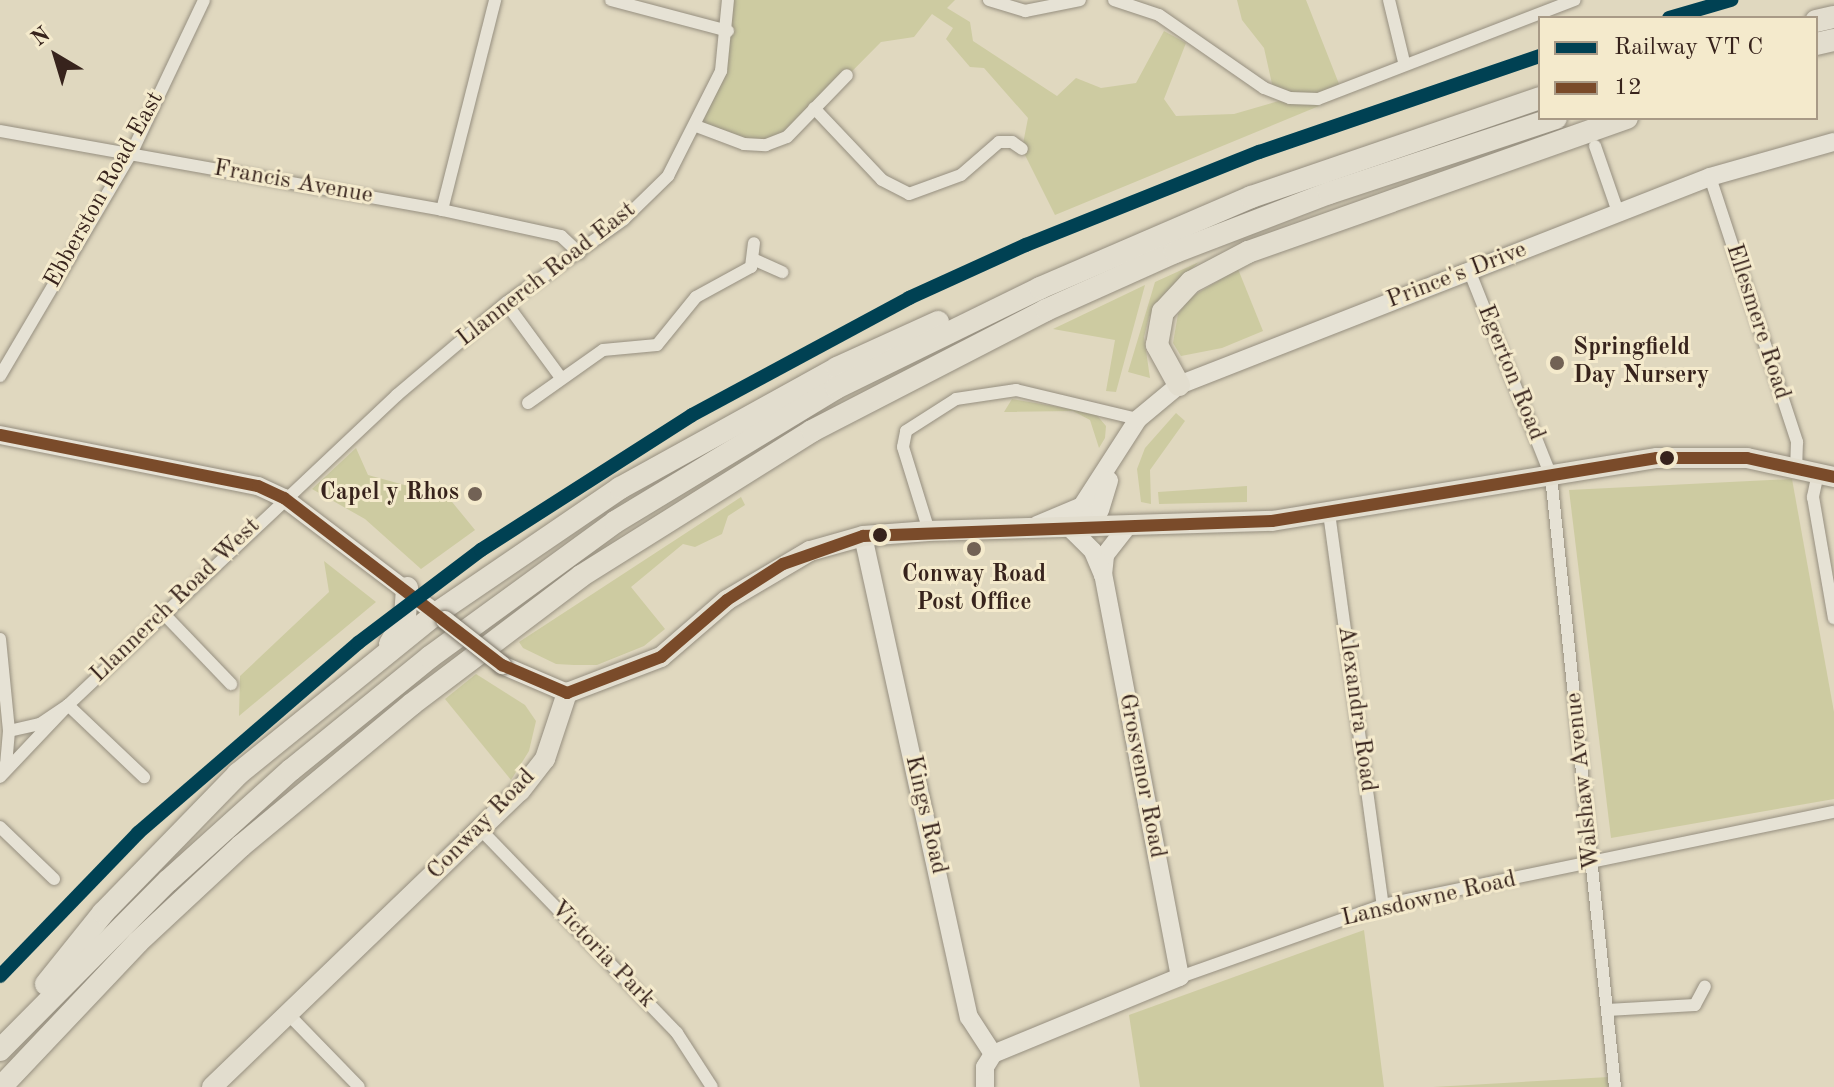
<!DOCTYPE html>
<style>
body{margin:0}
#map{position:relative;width:1834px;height:1087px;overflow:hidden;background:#e0d8bf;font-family:"Old Standard TT",serif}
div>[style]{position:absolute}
.green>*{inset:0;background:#cdcba1}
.roads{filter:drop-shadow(0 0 2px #968f80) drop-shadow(0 0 2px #968f80)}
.street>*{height:12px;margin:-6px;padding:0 6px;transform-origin:6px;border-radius:6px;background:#e6e2d5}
.secondary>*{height:18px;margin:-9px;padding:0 9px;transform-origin:9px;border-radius:9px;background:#e6e2d5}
.primary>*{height:20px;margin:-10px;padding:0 10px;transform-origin:10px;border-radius:10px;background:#e2ddce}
.highway>*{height:22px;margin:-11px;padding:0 11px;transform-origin:11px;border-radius:11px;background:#e2ddce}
.bridges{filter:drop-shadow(0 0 2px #7e776a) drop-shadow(0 0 2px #7e776a)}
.secondary-bridge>*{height:18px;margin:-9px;padding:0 9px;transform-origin:9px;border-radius:9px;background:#e6e2d5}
.bus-1>*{height:12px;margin:-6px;padding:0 6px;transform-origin:6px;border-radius:6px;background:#7a4b2a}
.rail-1>*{height:14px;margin:-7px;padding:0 7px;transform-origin:7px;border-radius:7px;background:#004153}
.dots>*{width:22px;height:22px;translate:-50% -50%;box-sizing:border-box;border:4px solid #f4eacc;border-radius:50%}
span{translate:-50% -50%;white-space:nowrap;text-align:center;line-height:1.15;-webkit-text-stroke:6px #f4eacc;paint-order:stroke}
.street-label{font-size:24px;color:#37231c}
.poi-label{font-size:24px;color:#37231c;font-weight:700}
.left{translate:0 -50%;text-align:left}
.right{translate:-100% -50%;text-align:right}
.legend{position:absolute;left:1538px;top:16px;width:280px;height:104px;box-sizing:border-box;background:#f4eacc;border:2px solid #a89a86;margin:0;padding:10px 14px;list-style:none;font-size:24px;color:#37231c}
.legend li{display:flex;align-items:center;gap:16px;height:40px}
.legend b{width:40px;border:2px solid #a89a86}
.north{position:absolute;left:16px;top:16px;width:80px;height:80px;-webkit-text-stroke:6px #f4eacc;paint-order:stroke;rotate:322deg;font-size:22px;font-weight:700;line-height:32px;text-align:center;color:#37231c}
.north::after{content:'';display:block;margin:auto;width:28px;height:36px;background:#37231c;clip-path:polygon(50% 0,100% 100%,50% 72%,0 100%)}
</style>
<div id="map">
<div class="green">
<i style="clip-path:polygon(728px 0,955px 0,947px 8px,970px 22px,973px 41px,1057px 96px,1076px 78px,1101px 88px,1136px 83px,1164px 31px,1186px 43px,1164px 99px,1176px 116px,1234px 114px,1289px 98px,1272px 84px,1264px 48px,1242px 20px,1237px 0,1306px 0,1341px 89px,1295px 99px,1319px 106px,1055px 215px,1022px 149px,1028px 118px,984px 68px,970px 67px,946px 39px,953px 28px,932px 14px,914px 37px,881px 42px,787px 137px,766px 145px,696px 126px,721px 71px)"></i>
<i style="clip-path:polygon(1199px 262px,1165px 293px,1149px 317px,1144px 337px,1150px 378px,1128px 372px,1155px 282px)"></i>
<i style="clip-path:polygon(1238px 269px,1263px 331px,1222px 348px,1181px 356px,1173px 343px,1178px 314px,1191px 297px)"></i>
<i style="clip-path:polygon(1145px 285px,1116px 392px,1106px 391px,1115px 340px,1053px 329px)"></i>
<i style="clip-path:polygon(1012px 399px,1095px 413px,1106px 426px,1105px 438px,1099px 448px,1090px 420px,1073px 411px,1004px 412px)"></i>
<i style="clip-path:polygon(1176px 413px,1185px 421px,1150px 470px,1151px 504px,1141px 502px,1137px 469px,1145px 448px)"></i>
<i style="clip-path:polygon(356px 448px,368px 475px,448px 497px,475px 530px,421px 569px,365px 519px,312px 489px)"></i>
<i style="clip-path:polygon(1792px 479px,1834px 712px,1834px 799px,1611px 838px,1569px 490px)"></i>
<i style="clip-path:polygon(1247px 486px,1247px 502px,1159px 504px,1158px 492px)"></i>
<i style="clip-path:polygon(741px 497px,745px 505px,728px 516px,722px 534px,695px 547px,683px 544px,631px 587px,665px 629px,644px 646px,597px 665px,574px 665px,556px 664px,523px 648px,519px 642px)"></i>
<i style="clip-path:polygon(324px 561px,376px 602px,239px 716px,240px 676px,329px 592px)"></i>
<i style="clip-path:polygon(476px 674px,525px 705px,536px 721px,529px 751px,511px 780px,445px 699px)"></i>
<i style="clip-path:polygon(1364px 930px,1384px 1087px,1140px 1087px,1129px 1015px)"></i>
<i style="clip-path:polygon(1609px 1077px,1610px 1087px,1433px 1087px)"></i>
</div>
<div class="roads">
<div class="street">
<i style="left:611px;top:0;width:121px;rotate:14.8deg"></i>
<i style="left:989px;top:0;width:38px;rotate:17deg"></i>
<i style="left:1025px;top:11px;width:56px;rotate:-11.3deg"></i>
<i style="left:1114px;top:0;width:47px;rotate:18.4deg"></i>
<i style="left:1159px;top:15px;width:128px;rotate:34.8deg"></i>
<i style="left:1264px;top:88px;width:28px;rotate:21deg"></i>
<i style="left:1290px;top:98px;width:28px;rotate:2deg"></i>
<i style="left:1318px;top:99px;width:275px;rotate:-21.1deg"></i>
<i style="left:1389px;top:0;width:64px;rotate:76.4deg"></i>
<i style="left:814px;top:108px;width:99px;rotate:46.6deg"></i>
<i style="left:882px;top:180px;width:30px;rotate:27deg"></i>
<i style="left:909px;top:194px;width:55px;rotate:-20.1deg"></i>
<i style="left:961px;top:175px;width:50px;rotate:-41deg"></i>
<i style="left:999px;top:142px;width:13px"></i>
<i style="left:1012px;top:142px;width:12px;rotate:35deg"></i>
<i style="left:696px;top:126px;width:51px;rotate:20.6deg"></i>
<i style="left:744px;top:144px;width:22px;rotate:3deg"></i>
<i style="left:766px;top:145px;width:22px;rotate:-21deg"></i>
<i style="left:787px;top:137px;width:86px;rotate:-45.9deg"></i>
<i style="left:0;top:131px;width:449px;rotate:10.1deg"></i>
<i style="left:442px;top:210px;width:122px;rotate:12.3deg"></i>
<i style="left:561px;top:236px;width:25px;rotate:43deg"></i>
<i style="left:1595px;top:146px;width:73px;rotate:70.8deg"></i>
<i style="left:1710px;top:177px;width:279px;rotate:71.8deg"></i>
<i style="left:1797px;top:442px;width:25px;rotate:92deg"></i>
<i style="left:442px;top:210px;width:217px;rotate:-75.8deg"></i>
<i style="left:755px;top:260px;width:30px;rotate:24deg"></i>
<i style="left:1469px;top:270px;width:222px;rotate:68.3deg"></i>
<i style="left:1551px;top:476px;width:614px;rotate:84.02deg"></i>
<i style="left:506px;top:303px;width:93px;rotate:53.7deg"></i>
<i style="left:0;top:376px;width:258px;rotate:-59.5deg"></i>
<i style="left:131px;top:154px;width:170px;rotate:-64.6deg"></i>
<i style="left:528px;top:403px;width:92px;rotate:-35.2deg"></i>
<i style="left:603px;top:350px;width:54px;rotate:-5.3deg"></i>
<i style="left:657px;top:345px;width:62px;rotate:-50.9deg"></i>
<i style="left:696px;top:297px;width:63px;rotate:-28.6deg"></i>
<i style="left:751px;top:267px;width:24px;rotate:-83deg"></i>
<i style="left:1818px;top:473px;width:25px;rotate:102deg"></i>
<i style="left:1813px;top:497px;width:123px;rotate:80.2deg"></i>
<i style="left:1329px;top:513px;width:396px;rotate:82.2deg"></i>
<i style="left:929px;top:531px;width:88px;rotate:-107.2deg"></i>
<i style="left:903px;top:447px;width:16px;rotate:-79deg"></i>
<i style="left:906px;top:431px;width:59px;rotate:-32.6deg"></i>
<i style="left:956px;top:399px;width:61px;rotate:-8.5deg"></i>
<i style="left:1016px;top:390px;width:125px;rotate:13.4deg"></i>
<i style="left:162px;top:612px;width:100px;rotate:46.2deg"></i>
<i style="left:0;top:639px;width:92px;rotate:84.4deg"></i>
<i style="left:9px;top:731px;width:33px;rotate:95deg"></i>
<i style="left:6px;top:764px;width:12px;rotate:121deg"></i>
<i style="left:9px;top:731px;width:32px;rotate:-13deg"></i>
<i style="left:40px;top:724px;width:34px;rotate:-34deg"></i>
<i style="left:68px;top:705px;width:452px;rotate:-43.3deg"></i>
<i style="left:397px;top:395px;width:143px;rotate:-40.2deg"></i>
<i style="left:506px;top:303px;width:145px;rotate:-35.4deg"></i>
<i style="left:624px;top:219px;width:62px;rotate:-44.3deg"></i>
<i style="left:668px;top:176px;width:118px;rotate:-63.2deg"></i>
<i style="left:721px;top:71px;width:71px;rotate:-84.4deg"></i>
<i style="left:0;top:777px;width:99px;rotate:-46.6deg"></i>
<i style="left:68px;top:705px;width:105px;rotate:43.5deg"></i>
<i style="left:0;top:827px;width:75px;rotate:43.9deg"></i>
<i style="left:481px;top:830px;width:282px;rotate:46deg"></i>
<i style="left:677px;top:1033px;width:64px;rotate:57.1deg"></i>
<i style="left:1180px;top:977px;width:215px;rotate:-19.5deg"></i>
<i style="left:1383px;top:905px;width:460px;rotate:-11.7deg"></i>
<i style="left:1607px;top:1010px;width:88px;rotate:-3.3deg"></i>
<i style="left:1695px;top:1005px;width:21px;rotate:-62deg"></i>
<i style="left:289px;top:1015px;width:100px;rotate:45.8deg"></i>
</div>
<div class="secondary">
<i style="left:0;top:435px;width:263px;rotate:11.2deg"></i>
<i style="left:258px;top:486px;width:29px;rotate:25deg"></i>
<i style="left:284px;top:498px;width:202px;rotate:37.2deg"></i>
<i style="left:1037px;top:525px;width:49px;rotate:-22.9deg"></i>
<i style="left:1082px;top:506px;width:103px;rotate:-57.2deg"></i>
<i style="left:1138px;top:419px;width:53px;rotate:-39.7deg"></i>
<i style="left:1179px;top:385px;width:570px;rotate:-21.39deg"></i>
<i style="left:1710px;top:177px;width:129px;rotate:-15.8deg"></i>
<i style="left:863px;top:536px;width:493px;rotate:77.6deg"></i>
<i style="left:969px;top:1017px;width:44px;rotate:57deg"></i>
<i style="left:1103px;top:575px;width:20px;rotate:-84deg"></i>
<i style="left:1105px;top:555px;width:34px;rotate:-52deg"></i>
<i style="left:502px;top:665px;width:71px;rotate:23.3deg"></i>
<i style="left:993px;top:1054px;width:202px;rotate:-22.4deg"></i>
<i style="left:1180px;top:977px;width:409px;rotate:-100.8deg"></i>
<i style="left:1103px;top:575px;width:26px;rotate:-113deg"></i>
<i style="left:1093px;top:551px;width:30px;rotate:-135deg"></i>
<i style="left:1072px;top:530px;width:34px;rotate:-36deg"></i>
<i style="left:1100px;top:510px;width:31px;rotate:-73deg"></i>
<i style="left:985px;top:1087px;width:20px;rotate:-90deg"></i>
<i style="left:985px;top:1067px;width:15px;rotate:-58deg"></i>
</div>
<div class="primary">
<i style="left:212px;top:1087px;width:427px;rotate:-43.9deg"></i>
<i style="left:520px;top:791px;width:41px;rotate:-52deg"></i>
<i style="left:545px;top:759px;width:70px;rotate:-71.6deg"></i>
<i style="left:567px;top:693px;width:101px;rotate:-21deg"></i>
<i style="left:661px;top:657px;width:87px;rotate:-40.8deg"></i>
<i style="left:727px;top:600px;width:96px;rotate:-30.6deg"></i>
<i style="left:810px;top:551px;width:55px;rotate:-15.8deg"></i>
<i style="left:863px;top:536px;width:66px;rotate:-4.3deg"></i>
<i style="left:929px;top:531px;width:343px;rotate:-1.7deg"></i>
<i style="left:1272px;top:521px;width:390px;rotate:-9.3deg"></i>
<i style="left:1657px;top:458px;width:90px"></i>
<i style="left:1747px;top:458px;width:89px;rotate:12.3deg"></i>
</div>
<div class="highway">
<i style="left:1816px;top:21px;width:18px;rotate:-13deg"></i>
<i style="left:1816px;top:44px;width:18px;rotate:-13deg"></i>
<i style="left:1179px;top:385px;width:46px;rotate:-118.8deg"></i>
<i style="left:1157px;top:345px;width:34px;rotate:-80deg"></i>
<i style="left:1163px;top:312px;width:41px;rotate:-47deg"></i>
<i style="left:1191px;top:282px;width:64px;rotate:-27.8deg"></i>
<i style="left:1248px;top:252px;width:402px;rotate:-19.5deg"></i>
<i style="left:390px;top:644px;width:31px;rotate:-61deg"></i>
<i style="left:405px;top:617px;width:29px;rotate:-86deg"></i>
<i style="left:46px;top:984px;width:91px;rotate:-51.2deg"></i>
<i style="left:103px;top:913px;width:194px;rotate:-45.8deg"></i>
<i style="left:238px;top:774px;width:256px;rotate:-39deg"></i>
<i style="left:437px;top:613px;width:222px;rotate:-34.3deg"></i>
<i style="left:620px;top:488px;width:248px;rotate:-28.9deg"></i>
<i style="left:837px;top:368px;width:111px;rotate:-24.5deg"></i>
<i style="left:0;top:1050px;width:238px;rotate:-45.2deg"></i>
<i style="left:168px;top:881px;width:166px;rotate:-42.1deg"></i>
<i style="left:291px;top:770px;width:179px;rotate:-39.1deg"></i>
<i style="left:430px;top:657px;width:229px;rotate:-36.1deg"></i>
<i style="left:615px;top:522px;width:258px;rotate:-31.2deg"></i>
<i style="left:836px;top:388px;width:227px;rotate:-26.1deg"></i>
<i style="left:1040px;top:288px;width:230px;rotate:-23.3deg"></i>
<i style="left:1251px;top:197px;width:305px;rotate:-18.9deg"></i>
<i style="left:1px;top:1087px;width:199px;rotate:-46.6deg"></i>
<i style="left:138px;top:942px;width:141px;rotate:-43deg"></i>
<i style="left:241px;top:846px;width:222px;rotate:-39.7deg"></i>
<i style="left:412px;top:704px;width:212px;rotate:-37.1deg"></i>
<i style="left:581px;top:576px;width:273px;rotate:-32.1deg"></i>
<i style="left:812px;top:431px;width:263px;rotate:-27.3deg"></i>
<i style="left:1046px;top:310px;width:141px;rotate:-24.2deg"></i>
<i style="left:1175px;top:252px;width:165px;rotate:-21deg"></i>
<i style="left:1329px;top:193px;width:239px;rotate:-18.3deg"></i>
</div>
</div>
<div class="bridges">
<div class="secondary-bridge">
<i style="left:445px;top:620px;width:73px;rotate:38.3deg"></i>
</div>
</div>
<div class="bus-1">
<i style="left:0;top:435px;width:263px;rotate:11.2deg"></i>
<i style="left:258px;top:486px;width:29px;rotate:25deg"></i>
<i style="left:284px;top:498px;width:275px;rotate:37.5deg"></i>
<i style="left:502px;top:665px;width:71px;rotate:23.3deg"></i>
<i style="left:567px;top:693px;width:101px;rotate:-21deg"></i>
<i style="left:661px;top:657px;width:87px;rotate:-40.8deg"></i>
<i style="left:727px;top:600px;width:67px;rotate:-32.7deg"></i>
<i style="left:783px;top:564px;width:85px;rotate:-19.3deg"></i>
<i style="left:863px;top:536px;width:409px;rotate:-2.1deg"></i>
<i style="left:1272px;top:521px;width:390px;rotate:-9.3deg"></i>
<i style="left:1657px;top:458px;width:90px"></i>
<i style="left:1747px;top:458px;width:89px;rotate:12.3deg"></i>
</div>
<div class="rail-1">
<i style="left:1669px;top:18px;width:65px;rotate:-16.2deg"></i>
<i style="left:0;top:976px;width:199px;rotate:-46deg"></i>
<i style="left:138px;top:833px;width:291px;rotate:-40.8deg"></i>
<i style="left:358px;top:643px;width:154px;rotate:-37.1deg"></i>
<i style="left:481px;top:550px;width:250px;rotate:-32.6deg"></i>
<i style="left:692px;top:415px;width:247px;rotate:-28.3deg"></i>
<i style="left:909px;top:298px;width:128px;rotate:-24.4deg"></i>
<i style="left:1026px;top:245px;width:251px;rotate:-21.8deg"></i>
<i style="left:1259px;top:152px;width:297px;rotate:-18.9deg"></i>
</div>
<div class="dots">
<i style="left:1557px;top:363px;background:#726255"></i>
<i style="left:1667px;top:458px;background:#37231c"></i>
<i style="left:475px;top:494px;background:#726255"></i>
<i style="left:880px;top:535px;background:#37231c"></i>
<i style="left:974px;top:549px;background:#726255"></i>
</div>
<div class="street-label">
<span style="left:293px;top:183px;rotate:10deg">Francis Avenue</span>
<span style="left:105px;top:190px;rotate:-61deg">Ebberston Road East</span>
<span style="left:547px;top:275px;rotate:-38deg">Llannerch Road East</span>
<span style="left:1457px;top:276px;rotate:-21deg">Prince's Drive</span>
<span style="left:1757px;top:322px;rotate:72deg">Ellesmere Road</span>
<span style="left:1510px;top:373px;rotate:68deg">Egerton Road</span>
<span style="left:176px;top:601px;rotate:-44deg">Llannerch Road West</span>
<span style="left:1356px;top:709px;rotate:82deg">Alexandra Road</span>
<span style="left:1141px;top:776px;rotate:79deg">Grosvenor Road</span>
<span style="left:1584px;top:781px;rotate:-96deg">Walshaw Avenue</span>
<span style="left:925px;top:815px;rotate:77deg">Kings Road</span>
<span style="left:482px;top:825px;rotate:-46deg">Conway Road</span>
<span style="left:1429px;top:900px;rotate:-13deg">Lansdowne Road</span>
<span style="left:602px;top:955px;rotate:46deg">Victoria Park</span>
</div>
<div class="poi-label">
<span class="left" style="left:1573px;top:363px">Springfield<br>Day Nursery</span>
<span class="right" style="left:459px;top:494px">Capel y Rhos</span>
<span style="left:974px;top:590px">Conway Road<br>Post Office</span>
</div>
<ul class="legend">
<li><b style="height:10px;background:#004153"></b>Railway VT C</li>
<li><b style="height:10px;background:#7a4b2a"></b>12</li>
</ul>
<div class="north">N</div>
</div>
